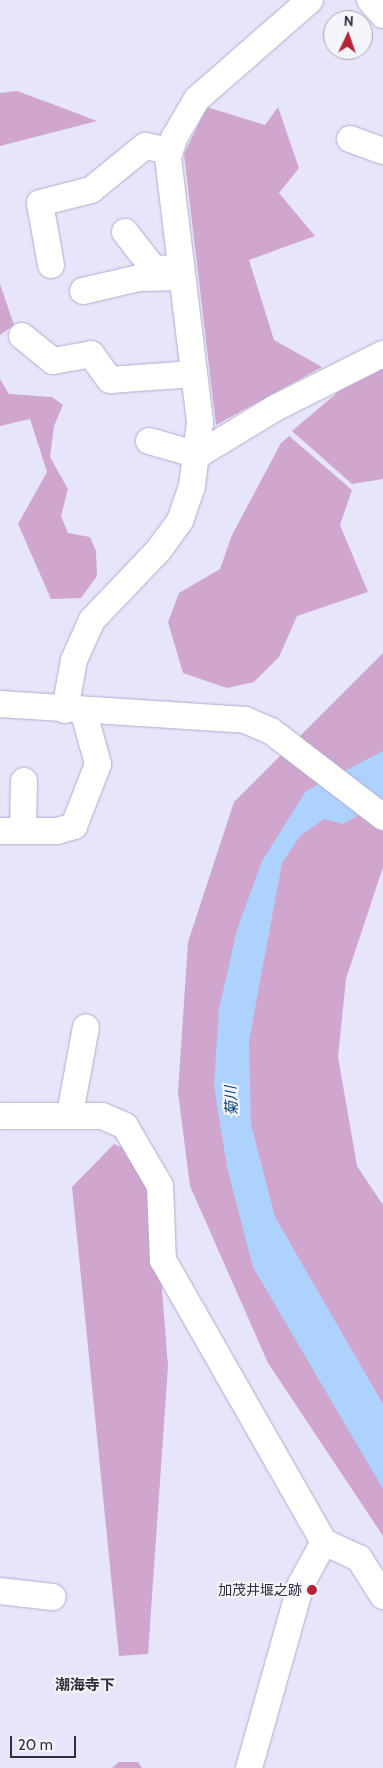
<!DOCTYPE html>
<meta charset="utf-8">
<style>
body{margin:0}
#map{position:relative;width:383px;height:1768px;overflow:hidden;background:#e7e5fa;font-family:Cabin,"Noto Sans JP",sans-serif}
div>[style]{position:absolute}
.green>*{inset:0;background:#d0a6cf}
.water>*{inset:0;background:#aed2fe}
.roads{filter:drop-shadow(0 0 1px #b1adce) drop-shadow(0 0 1px #b1adce)}
.minor>*{height:26px;margin:-13px;padding:0 13px;transform-origin:13px;border-radius:13px;background:#fff}
.dots>*{width:14px;height:14px;translate:-50% -50%;box-sizing:border-box;border:2px solid #f4f4fb;border-radius:50%}
span{translate:-50% -50%;white-space:nowrap;text-align:center;line-height:1.15;-webkit-text-stroke:4px #f4f4fb;paint-order:stroke}
.poi-label{font-size:14px;color:#302f3c}
.right{translate:-100% -50%;text-align:right}
.water-label{font-size:15px;color:#024281;font-style:italic}
.neighbourhood-label{font-size:15px;color:#302f3c;font-weight:700}
.north{position:absolute;left:323px;top:10px;width:50px;height:50px;box-sizing:border-box;background:#f4f4fb;border:1px solid #a6a5af;border-radius:50%;rotate:3deg;font-size:14px;font-weight:700;line-height:20px;text-align:center;color:#302f3c}
.north::after{content:'';display:block;margin:auto;width:18px;height:22px;background:#b62536;clip-path:polygon(50% 0,100% 100%,50% 72%,0 100%)}
.scale{position:absolute;left:10px;top:1736px;width:66px;height:22px;box-sizing:border-box;border:2px solid #302f3c;border-top:0;padding-left:6px;font-size:15px;line-height:18px;white-space:nowrap;color:#302f3c;-webkit-text-stroke:4px #f4f4fb;paint-order:stroke}
</style>
<div id="map">
<div class="green">
<i style="clip-path:polygon(17px 91px,55px 105px,97px 121px,0 146px,0 93px)"></i>
<i style="clip-path:polygon(207px 107px,265px 125px,278px 107px,299px 168px,279px 193px,315px 236px,249px 260px,274px 340px,322px 367px,216px 425px,184px 154px)"></i>
<i style="clip-path:polygon(0 284px,14px 325px,0 335px)"></i>
<i style="clip-path:polygon(383px 354px,383px 479px,352px 484px,292px 431px)"></i>
<i style="clip-path:polygon(0 379px,9px 394px,52px 397px,63px 405px,54px 426px,50px 457px,68px 489px,61px 516px,68px 533px,90px 537px,96px 551px,97px 576px,81px 598px,51px 599px,18px 524px,47px 472px,30px 419px,0 426px)"></i>
<i style="clip-path:polygon(289px 436px,352px 490px,340px 525px,368px 592px,297px 616px,279px 657px,254px 682px,227px 688px,183px 673px,168px 622px,179px 593px,220px 569px,232px 535px,281px 443px)"></i>
<i style="clip-path:polygon(383px 653px,383px 867px,346px 979px,338px 1057px,357px 1166px,383px 1205px,383px 1536px,268px 1363px,190px 1186px,178px 1092px,188px 942px,234px 802px)"></i>
<i style="clip-path:polygon(114px 1144px,142px 1157px,160px 1264px,168px 1366px,148px 1654px,119px 1656px,72px 1187px)"></i>
<i style="clip-path:polygon(119px 1762px,138px 1762px,142px 1768px,112px 1768px)"></i>
</div>
<div class="water">
<i style="clip-path:polygon(383px 751px,383px 801px,343px 824px,324px 819px,300px 836px,282px 863px,249px 1041px,251px 1124px,275px 1217px,383px 1404px,383px 1489px,253px 1267px,227px 1167px,214px 1085px,219px 1009px,237px 930px,262px 861px,306px 791px)"></i>
</div>
<div class="roads">
<div class="minor">
<i style="left:370px;top:0;width:20px;rotate:49deg"></i>
<i style="left:350px;top:139px;width:35px;rotate:20deg"></i>
<i style="left:125px;top:232px;width:47px;rotate:51.9deg"></i>
<i style="left:154px;top:269px;width:25px;rotate:-2deg"></i>
<i style="left:51px;top:265px;width:63px;rotate:-100.1deg"></i>
<i style="left:40px;top:203px;width:53px;rotate:-14.3deg"></i>
<i style="left:91px;top:190px;width:70px;rotate:-39.2deg"></i>
<i style="left:145px;top:146px;width:25px;rotate:11deg"></i>
<i style="left:83px;top:291px;width:57px;rotate:-13.1deg"></i>
<i style="left:139px;top:278px;width:43px;rotate:-1.3deg"></i>
<i style="left:22px;top:336px;width:40px;rotate:39deg"></i>
<i style="left:53px;top:361px;width:39px;rotate:-10deg"></i>
<i style="left:91px;top:354px;width:32px;rotate:54deg"></i>
<i style="left:110px;top:380px;width:84px;rotate:-4.1deg"></i>
<i style="left:149px;top:441px;width:51px;rotate:15.9deg"></i>
<i style="left:198px;top:455px;width:92px;rotate:-31.3deg"></i>
<i style="left:277px;top:407px;width:119px;rotate:-26.6deg"></i>
<i style="left:0;top:704px;width:246px;rotate:3.7deg"></i>
<i style="left:245px;top:720px;width:28px;rotate:23deg"></i>
<i style="left:271px;top:731px;width:141px;rotate:37.5deg"></i>
<i style="left:65px;top:710px;width:51px;rotate:-79.8deg"></i>
<i style="left:74px;top:660px;width:44px;rotate:-65.8deg"></i>
<i style="left:92px;top:620px;width:95px;rotate:-46.3deg"></i>
<i style="left:158px;top:551px;width:37px;rotate:-54deg"></i>
<i style="left:180px;top:521px;width:37px;rotate:-71deg"></i>
<i style="left:192px;top:486px;width:64px;rotate:-82.9deg"></i>
<i style="left:200px;top:422px;width:267px;rotate:-96.9deg"></i>
<i style="left:168px;top:157px;width:20px;rotate:-72deg"></i>
<i style="left:174px;top:138px;width:45px;rotate:-59.5deg"></i>
<i style="left:197px;top:99px;width:150px;rotate:-41.2deg"></i>
<i style="left:0;top:831px;width:57px"></i>
<i style="left:57px;top:831px;width:18px;rotate:-16deg"></i>
<i style="left:74px;top:826px;width:66px;rotate:-68.8deg"></i>
<i style="left:98px;top:764px;width:53px;rotate:-105.4deg"></i>
<i style="left:23px;top:831px;width:50px;rotate:-88.9deg"></i>
<i style="left:70px;top:1114px;width:88px;rotate:-79.6deg"></i>
<i style="left:0;top:1116px;width:102px"></i>
<i style="left:102px;top:1116px;width:25px;rotate:23deg"></i>
<i style="left:125px;top:1126px;width:69px;rotate:59.7deg"></i>
<i style="left:160px;top:1186px;width:74px;rotate:87.7deg"></i>
<i style="left:163px;top:1260px;width:325px;rotate:60.3deg"></i>
<i style="left:324px;top:1542px;width:38px;rotate:25deg"></i>
<i style="left:359px;top:1558px;width:45px;rotate:57.7deg"></i>
<i style="left:0;top:1591px;width:53px;rotate:6.5deg"></i>
<i style="left:249px;top:1768px;width:191px;rotate:-74.2deg"></i>
<i style="left:301px;top:1584px;width:48px;rotate:-61.3deg"></i>
</div>
</div>
<div class="dots">
<i style="left:312px;top:1590px;background:#b62536"></i>
</div>
<div class="poi-label">
<span class="right" style="left:302px;top:1590px">加茂井堰之跡</span>
</div>
<div class="water-label">
<span style="left:232px;top:1101px;rotate:-92deg">菊川</span>
</div>
<div class="neighbourhood-label">
<span style="left:85px;top:1686px">潮海寺下</span>
</div>
<div class="north">N</div>
<div class="scale">20 m</div>
</div>
